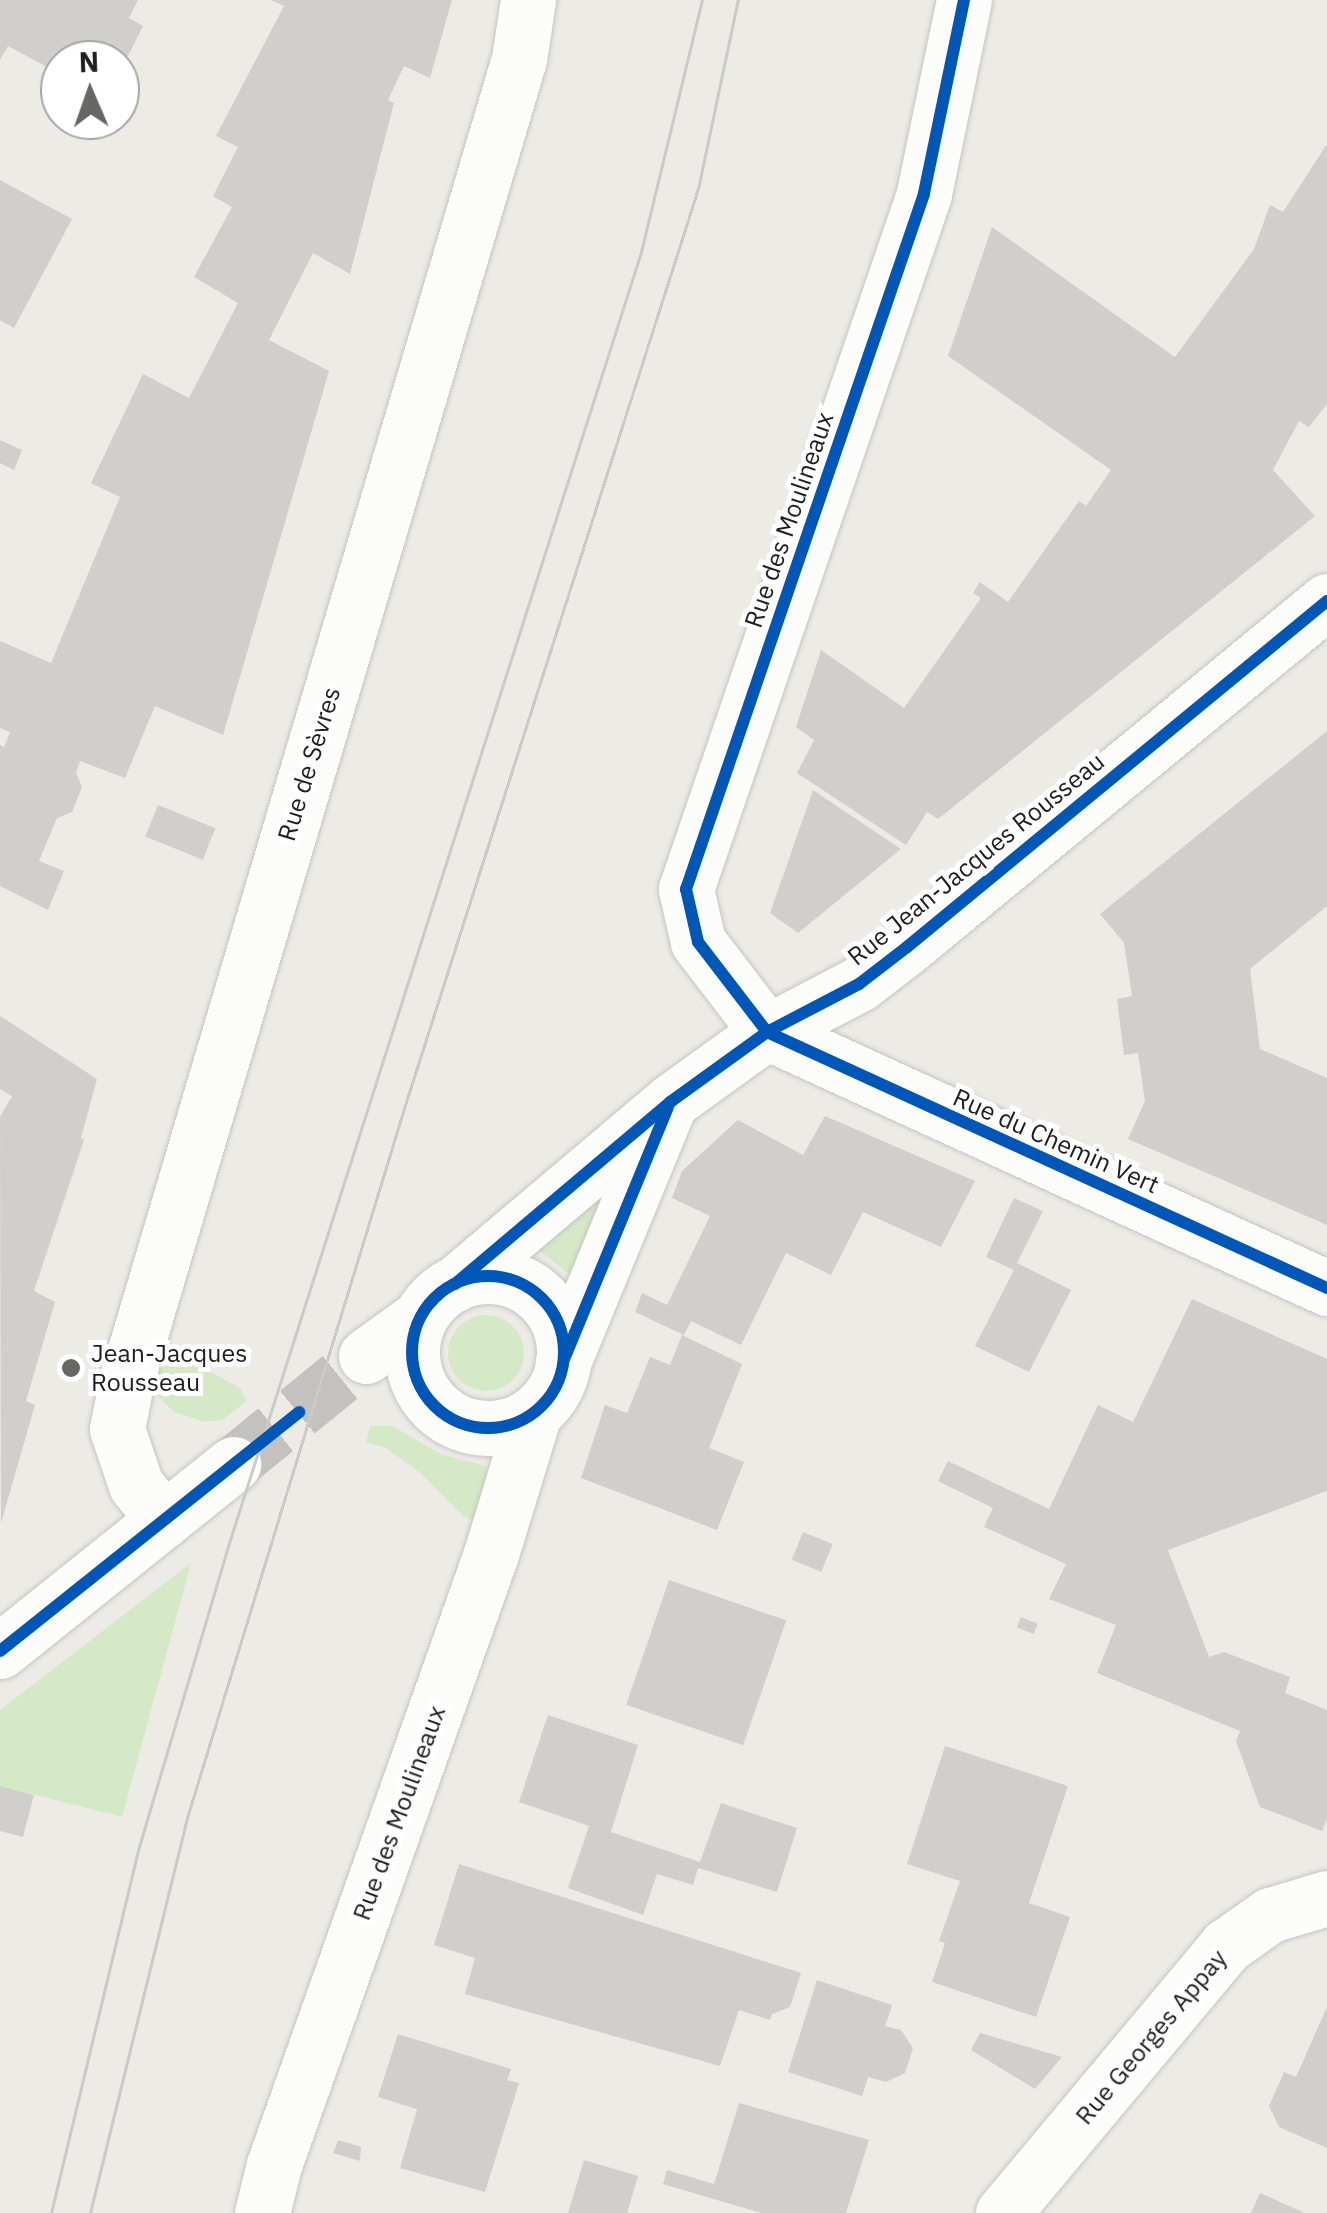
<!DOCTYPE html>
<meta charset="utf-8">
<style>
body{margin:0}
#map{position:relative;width:1327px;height:2213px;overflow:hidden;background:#ecebe6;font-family:"IBM Plex Sans",sans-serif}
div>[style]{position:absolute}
.grass>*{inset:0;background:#d5e9c6}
.round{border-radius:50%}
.building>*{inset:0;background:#d0cfcb;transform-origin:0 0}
.street-tunnel>*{height:55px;margin-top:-27.5px;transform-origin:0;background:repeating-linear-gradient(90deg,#c3c2be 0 55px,transparent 0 83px)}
.roads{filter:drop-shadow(0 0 2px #c5c4c2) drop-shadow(0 0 2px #c5c4c2)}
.street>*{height:55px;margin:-27.5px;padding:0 27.5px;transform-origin:27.5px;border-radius:27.5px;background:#fcfcfb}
.street>.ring{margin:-27.5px;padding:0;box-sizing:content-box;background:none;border:55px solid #fcfcfb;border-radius:50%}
.tram>*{height:2.5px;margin:-1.25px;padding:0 1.25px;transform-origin:1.25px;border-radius:1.25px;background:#cacac9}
.cycleway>*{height:12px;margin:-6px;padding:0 6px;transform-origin:6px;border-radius:6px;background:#0057b8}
.cycleway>.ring{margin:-6px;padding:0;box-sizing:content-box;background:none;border:12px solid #0057b8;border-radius:50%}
.dots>*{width:28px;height:28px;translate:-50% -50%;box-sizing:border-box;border:5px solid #fff;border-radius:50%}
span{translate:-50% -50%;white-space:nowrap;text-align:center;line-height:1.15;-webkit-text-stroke:10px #fff;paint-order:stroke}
.street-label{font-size:25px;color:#1e1e1e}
.poi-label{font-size:25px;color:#1e1e1e}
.left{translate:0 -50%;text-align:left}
.north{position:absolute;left:40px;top:40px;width:100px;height:100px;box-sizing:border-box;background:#fff;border:2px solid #a5a5a5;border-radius:50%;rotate:358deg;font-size:28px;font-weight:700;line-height:40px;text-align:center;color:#1e1e1e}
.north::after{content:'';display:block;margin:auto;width:35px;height:45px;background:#666664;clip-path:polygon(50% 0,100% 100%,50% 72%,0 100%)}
</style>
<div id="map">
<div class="grass">
<i style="clip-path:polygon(603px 1193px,573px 1277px,536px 1248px)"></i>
<i class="round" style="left:448px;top:1315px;width:76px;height:76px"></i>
<i style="clip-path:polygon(158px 1332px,203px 1368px,240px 1388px,247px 1401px,222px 1420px,205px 1422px,174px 1412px,148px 1387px)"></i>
<i style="clip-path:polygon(370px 1426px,392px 1426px,441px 1454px,486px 1466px,480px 1521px,463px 1516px,423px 1475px,386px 1448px,366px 1442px)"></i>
<i style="clip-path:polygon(191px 1563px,122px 1817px,0 1786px,0 1710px)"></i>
</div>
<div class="building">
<i style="clip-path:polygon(0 0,138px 0,129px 18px,143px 26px,125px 62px,109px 54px,106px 60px,60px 60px,60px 74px,8px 46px,0 60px)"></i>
<i style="clip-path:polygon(271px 0,452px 0,430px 78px,404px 66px,388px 100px,394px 103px,350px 274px,313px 253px,269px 340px,329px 371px,223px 735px,155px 706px,125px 778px,80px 761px,76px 773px,82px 787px,72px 812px,57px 818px,39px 861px,64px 871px,48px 910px,0 886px,0 745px,4px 747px,10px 732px,0 728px,0 641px,51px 663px,120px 497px,91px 483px,143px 374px,189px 398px,238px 303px,194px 277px,232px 207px,213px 196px,238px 147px,216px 136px,284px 6px)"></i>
<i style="clip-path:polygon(1327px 144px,1327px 404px,1309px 427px,1299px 421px,1273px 470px,1315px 516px,938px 819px,927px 812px,906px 845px,797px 773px,814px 740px,796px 727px,821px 650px,904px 708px,981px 598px,973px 593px,980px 582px,1008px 602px,1079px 501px,1086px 506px,1111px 470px,948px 356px,992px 227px,1175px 357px,1254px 249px,1270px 205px,1283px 212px)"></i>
<i style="clip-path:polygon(0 180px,72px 219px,14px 328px,0 320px)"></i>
<i style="clip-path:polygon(0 440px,22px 450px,14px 470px,0 463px)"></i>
<i style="clip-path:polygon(1327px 731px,1327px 906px,1250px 969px,1260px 1049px,1327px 1078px,1327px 1225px,1128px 1139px,1145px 1101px,1138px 1053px,1124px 1055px,1117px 999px,1132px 996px,1124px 943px,1100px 914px)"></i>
<i style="clip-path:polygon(813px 790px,901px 849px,798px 933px,770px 913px)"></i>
<i style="left:158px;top:805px;width:62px;height:34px;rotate:22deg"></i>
<i style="clip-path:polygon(0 1016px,97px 1079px,81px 1138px,84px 1140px,34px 1291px,55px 1302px,26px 1401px,35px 1405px,1px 1523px,0 1117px,12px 1096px,0 1089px)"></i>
<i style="clip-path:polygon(825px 1116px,975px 1181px,941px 1247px,863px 1212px,831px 1275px,786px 1253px,741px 1345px,691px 1321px,684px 1335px,635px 1312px,642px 1293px,667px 1305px,710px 1216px,672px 1198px,682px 1171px,738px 1120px,803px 1155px)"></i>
<i style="clip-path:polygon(1014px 1198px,1043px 1211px,1017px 1263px,1071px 1290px,1029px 1372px,975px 1346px,1014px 1270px,986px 1257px)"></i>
<i style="clip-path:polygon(1192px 1299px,1327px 1359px,1327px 1491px,1168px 1550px,1209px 1657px,1224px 1652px,1290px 1677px,1285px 1693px,1327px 1710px,1327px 1818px,1322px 1831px,1260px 1807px,1236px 1741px,1240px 1731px,1097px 1673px,1116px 1625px,1049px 1599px,1066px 1564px,984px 1527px,993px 1508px,938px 1481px,948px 1461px,1049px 1509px,1098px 1405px,1133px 1422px)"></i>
<i style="clip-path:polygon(682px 1335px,742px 1364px,709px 1448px,744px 1462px,717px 1530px,581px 1478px,605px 1405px,627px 1413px,650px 1357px,670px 1365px)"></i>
<i style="left:803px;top:1532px;width:32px;height:30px;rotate:22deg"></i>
<i style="left:669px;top:1580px;width:124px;height:132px;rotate:19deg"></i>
<i style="left:1021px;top:1617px;width:18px;height:11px;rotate:22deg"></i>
<i style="clip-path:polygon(548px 1715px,638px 1745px,611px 1832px,700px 1862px,721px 1803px,797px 1828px,777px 1892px,698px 1868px,693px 1885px,657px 1874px,643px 1915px,568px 1888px,589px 1826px,519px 1802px)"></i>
<i style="clip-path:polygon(945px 1746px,1068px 1786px,1029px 1903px,1070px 1917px,1036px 2017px,932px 1982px,945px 1943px,939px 1941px,960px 1881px,907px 1864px)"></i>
<i style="clip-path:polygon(0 1786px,34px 1795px,23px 1837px,0 1831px)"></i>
<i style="clip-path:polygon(459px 1864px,801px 1973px,790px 2007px,772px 2014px,770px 2020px,739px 2010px,720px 2066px,465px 1994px,475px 1958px,434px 1945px)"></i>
<i style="clip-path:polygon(817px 1980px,892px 2005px,885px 2026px,901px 2030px,913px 2048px,905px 2073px,886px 2082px,868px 2077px,862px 2096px,788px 2072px)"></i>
<i style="clip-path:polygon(1327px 2007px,1327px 2148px,1279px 2127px,1269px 2106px,1284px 2072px,1296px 2077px)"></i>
<i style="clip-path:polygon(980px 2033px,1062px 2057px,1035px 2089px,971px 2050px)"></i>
<i style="clip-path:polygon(398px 2034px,511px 2069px,507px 2080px,519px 2083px,485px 2192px,400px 2168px,417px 2109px,378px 2097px)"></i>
<i style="clip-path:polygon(739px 2103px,869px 2140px,846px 2213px,761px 2213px,663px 2184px,667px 2170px,714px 2184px)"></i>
<i style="clip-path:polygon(338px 2140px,361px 2147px,360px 2161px,333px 2153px)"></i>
<i style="clip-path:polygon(584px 2160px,638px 2176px,627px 2213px,568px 2213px)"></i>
<i style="clip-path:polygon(1260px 2193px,1305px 2213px,1251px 2213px)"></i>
</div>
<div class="street-tunnel">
<i style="left:233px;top:1464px;width:171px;rotate:-39.1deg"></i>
</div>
<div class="roads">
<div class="street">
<i style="left:964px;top:0;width:198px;rotate:101.7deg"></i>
<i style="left:924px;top:194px;width:735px;rotate:108.9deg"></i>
<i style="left:686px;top:889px;width:54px;rotate:77.2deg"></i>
<i style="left:698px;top:942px;width:113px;rotate:52.5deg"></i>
<i style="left:767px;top:1032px;width:616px;rotate:24.57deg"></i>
<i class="ring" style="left:412px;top:1276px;width:97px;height:97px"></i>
<i style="left:455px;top:1284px;width:282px;rotate:-40.2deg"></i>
<i style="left:670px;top:1102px;width:120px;rotate:-35.8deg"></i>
<i style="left:767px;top:1032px;width:104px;rotate:-27.6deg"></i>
<i style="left:859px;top:984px;width:61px;rotate:-37.6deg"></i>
<i style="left:907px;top:947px;width:544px;rotate:-39.48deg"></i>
<i style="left:366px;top:1356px;width:67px;rotate:-35.8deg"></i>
<i style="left:563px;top:1362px;width:273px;rotate:-67.6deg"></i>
<i style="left:164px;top:1520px;width:45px;rotate:-128.7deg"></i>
<i style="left:136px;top:1485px;width:59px;rotate:-108.7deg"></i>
<i style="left:117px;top:1429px;width:52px;rotate:-78.9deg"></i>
<i style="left:127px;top:1378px;width:1376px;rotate:-73.45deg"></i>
<i style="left:519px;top:59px;width:60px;rotate:-81.3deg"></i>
<i style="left:0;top:1651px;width:299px;rotate:-38.7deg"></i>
<i style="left:262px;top:2213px;width:49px;rotate:-76deg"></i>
<i style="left:274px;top:2165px;width:648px;rotate:-70.45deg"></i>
<i style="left:491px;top:1554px;width:147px;rotate:-73deg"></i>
<i style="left:1003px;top:2213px;width:348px;rotate:-50.1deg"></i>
<i style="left:1226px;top:1946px;width:54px;rotate:-35.2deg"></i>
<i style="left:1270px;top:1915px;width:59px;rotate:-16.6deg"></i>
</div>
</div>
<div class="tram">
<i style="left:51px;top:2213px;width:376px;rotate:-76.5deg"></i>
<i style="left:139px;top:1847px;width:320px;rotate:-73.5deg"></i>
<i style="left:230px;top:1540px;width:1352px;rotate:-72.3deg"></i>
<i style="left:641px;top:252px;width:259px;rotate:-76.4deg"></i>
<i style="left:90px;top:2213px;width:407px;rotate:-76.2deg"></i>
<i style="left:187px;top:1818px;width:752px;rotate:-72.99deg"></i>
<i style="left:407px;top:1099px;width:955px;rotate:-72.27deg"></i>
<i style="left:698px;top:189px;width:193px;rotate:-78.1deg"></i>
</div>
<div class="cycleway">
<i style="left:964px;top:0;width:198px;rotate:101.7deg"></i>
<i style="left:924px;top:194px;width:735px;rotate:108.9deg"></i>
<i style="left:686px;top:889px;width:54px;rotate:77.2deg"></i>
<i style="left:698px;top:942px;width:113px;rotate:52.5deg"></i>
<i style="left:767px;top:1032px;width:616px;rotate:24.57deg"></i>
<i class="ring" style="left:412px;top:1276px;width:140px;height:140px"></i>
<i style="left:455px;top:1284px;width:282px;rotate:-40.2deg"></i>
<i style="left:670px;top:1102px;width:120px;rotate:-35.8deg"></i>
<i style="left:767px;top:1032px;width:104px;rotate:-27.6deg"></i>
<i style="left:859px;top:984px;width:61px;rotate:-37.6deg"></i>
<i style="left:907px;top:947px;width:544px;rotate:-39.48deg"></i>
<i style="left:565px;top:1357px;width:270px;rotate:-67.6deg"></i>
<i style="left:0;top:1651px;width:383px;rotate:-38.6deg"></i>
</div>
<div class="dots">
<i style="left:71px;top:1368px;background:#666664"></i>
</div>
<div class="street-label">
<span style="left:789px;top:520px;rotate:-71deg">Rue des Moulineaux</span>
<span style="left:309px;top:764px;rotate:-73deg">Rue de Sèvres</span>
<span style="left:976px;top:859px;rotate:-39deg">Rue Jean-Jacques Rousseau</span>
<span style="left:1056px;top:1141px;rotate:24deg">Rue du Chemin Vert</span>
<span style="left:399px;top:1813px;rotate:-70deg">Rue des Moulineaux</span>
<span style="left:1151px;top:2037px;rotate:-50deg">Rue Georges Appay</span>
</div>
<div class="poi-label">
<span class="left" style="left:91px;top:1368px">Jean-Jacques<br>Rousseau</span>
</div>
<div class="north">N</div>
</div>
